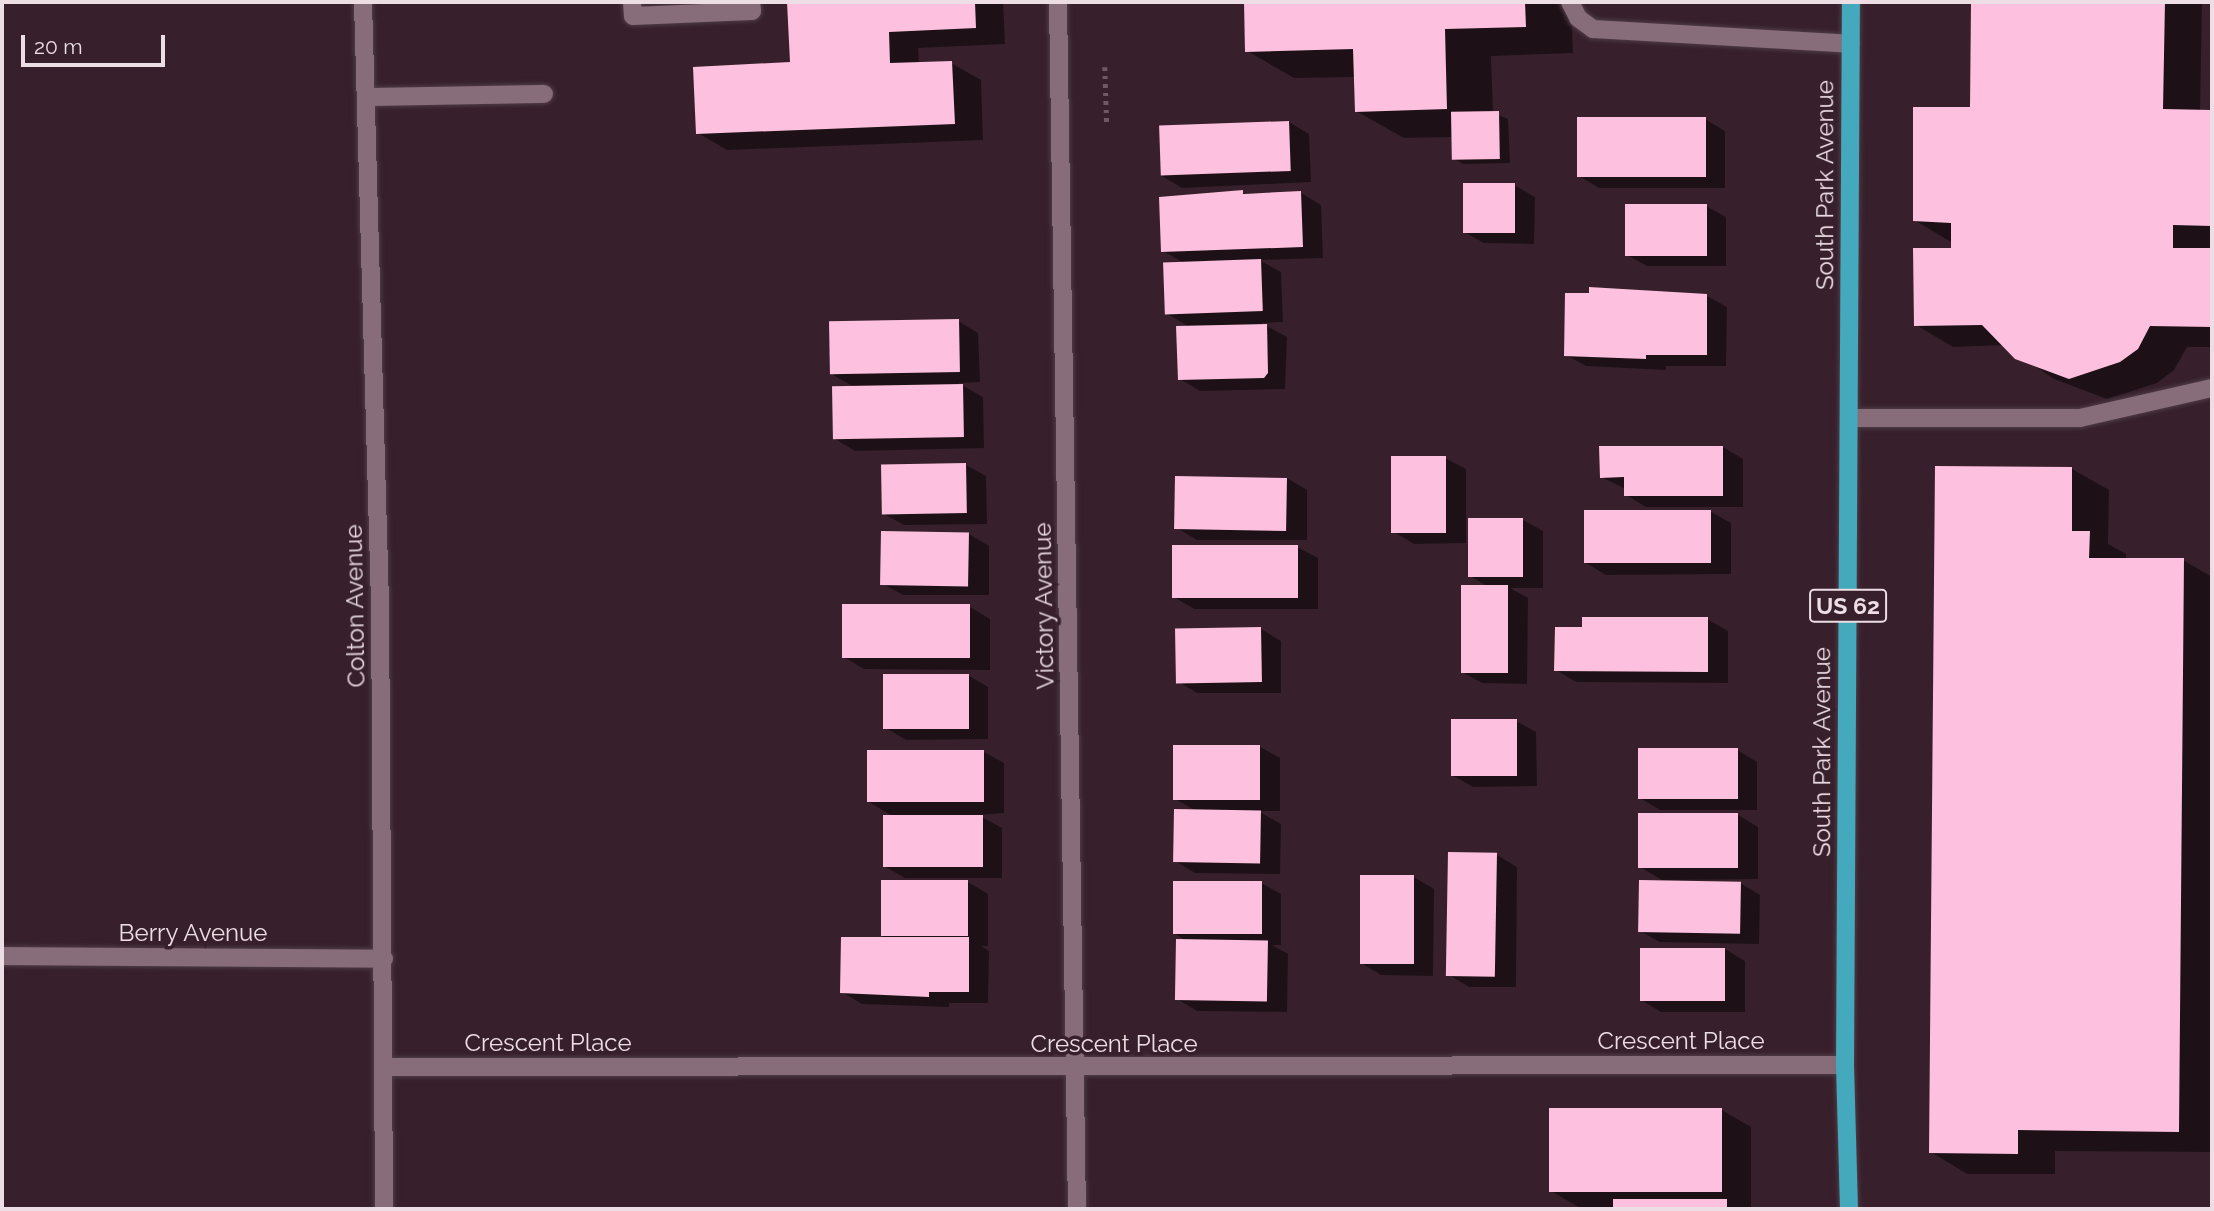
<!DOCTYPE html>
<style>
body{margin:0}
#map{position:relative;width:2214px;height:1211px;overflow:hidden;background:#37202c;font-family:Raleway,sans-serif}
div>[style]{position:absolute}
.shadow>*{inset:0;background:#0007}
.building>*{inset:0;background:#fdc0de;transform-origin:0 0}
.path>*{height:4.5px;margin-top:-2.25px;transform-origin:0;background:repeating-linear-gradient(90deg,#6e5964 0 3.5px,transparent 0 8.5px)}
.roads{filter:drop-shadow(0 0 2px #4f3c46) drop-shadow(0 0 2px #4f3c46)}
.service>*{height:18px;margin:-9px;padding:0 9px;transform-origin:9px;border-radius:9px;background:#876c79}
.minor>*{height:18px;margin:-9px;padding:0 9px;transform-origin:9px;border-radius:9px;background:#876c79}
.primary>*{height:18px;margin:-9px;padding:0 9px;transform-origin:9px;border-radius:9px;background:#44a9bc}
span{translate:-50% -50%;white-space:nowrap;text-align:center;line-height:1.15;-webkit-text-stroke:7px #37202c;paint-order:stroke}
.shield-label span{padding:2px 5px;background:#37202c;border:2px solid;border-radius:5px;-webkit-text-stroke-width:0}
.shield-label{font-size:23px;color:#eddde4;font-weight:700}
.street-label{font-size:24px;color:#eddde4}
.frame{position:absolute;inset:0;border:4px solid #eddde4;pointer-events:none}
.scale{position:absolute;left:21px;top:35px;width:144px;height:32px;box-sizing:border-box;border:4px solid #eddde4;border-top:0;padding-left:9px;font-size:21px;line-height:24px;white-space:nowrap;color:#eddde4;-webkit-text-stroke:5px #37202c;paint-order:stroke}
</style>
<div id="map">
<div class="shadow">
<i style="clip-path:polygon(789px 2px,1003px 2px,1005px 44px,918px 48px,919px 64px,951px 63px,981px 80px,983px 140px,727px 150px,698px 133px,792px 63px)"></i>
<i style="clip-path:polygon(1246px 2px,1571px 2px,1573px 53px,1491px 56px,1493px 113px,1508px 119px,1510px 163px,1463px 164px,1453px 158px,1453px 137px,1404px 138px,1356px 111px,1355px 77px,1294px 78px,1247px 51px)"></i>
<i style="clip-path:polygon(1973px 2px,2202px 2px,2200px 112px,2212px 113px,2212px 347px,2187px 347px,2174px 370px,2157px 383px,2107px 399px,2054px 379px,2005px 345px,1953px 347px,1916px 325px,1953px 249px,1951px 242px,1914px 220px,1972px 109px)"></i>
<i style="clip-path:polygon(1705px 119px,1725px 131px,1725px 188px,1599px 188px,1579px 176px)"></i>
<i style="clip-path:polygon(1289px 122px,1309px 134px,1311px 182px,1182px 188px,1162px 176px)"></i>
<i style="clip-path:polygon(1514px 185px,1535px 197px,1534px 244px,1484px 243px,1464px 232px)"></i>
<i style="clip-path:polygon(1207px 193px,1301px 193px,1321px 205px,1323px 258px,1259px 260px,1281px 272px,1283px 322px,1261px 323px,1287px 337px,1285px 389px,1200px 391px,1180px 379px,1191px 328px,1166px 313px,1184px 263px,1163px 251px)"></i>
<i style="clip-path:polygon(1706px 206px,1726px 217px,1726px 266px,1647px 266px,1627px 255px)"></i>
<i style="clip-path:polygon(1707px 296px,1727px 307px,1726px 366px,1666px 366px,1666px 370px,1586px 366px,1566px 355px)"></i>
<i style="clip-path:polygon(958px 321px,978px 333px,980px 382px,958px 383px,983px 397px,984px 448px,855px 451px,835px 439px,856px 388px,833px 375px)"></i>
<i style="clip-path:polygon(1723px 447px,1743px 459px,1743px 507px,1646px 507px,1626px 495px,1626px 489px,1601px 477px)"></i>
<i style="clip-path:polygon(1445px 458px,1466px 469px,1466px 543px,1414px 544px,1394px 532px)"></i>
<i style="clip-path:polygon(966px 465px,986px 476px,987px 524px,904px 525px,884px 514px)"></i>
<i style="clip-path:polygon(2072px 469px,2109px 490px,2108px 544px,2126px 554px,2126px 560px,2183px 560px,2212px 577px,2212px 1152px,2055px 1151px,2055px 1174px,1967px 1174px,1931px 1152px)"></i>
<i style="clip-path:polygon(1287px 478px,1307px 490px,1307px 540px,1197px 540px,1177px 528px)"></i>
<i style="clip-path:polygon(1711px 512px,1731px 523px,1731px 574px,1606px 575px,1586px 563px)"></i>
<i style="clip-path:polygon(1523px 520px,1543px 531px,1543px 588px,1510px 588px,1528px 598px,1527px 684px,1482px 683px,1462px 672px,1487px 586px,1470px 576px)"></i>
<i style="clip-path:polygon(969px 534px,989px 546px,989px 595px,903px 595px,883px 584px)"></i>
<i style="clip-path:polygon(1297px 547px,1318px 558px,1318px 609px,1194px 609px,1174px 597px)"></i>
<i style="clip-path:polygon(970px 607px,990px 619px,990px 670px,864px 669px,844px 657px)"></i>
<i style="clip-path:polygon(1707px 619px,1728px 631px,1728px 683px,1576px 682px,1556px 670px,1583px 629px)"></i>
<i style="clip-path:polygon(1261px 629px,1281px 641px,1281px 693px,1197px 693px,1177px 681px)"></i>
<i style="clip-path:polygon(968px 675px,988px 687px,988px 739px,906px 740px,886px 728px)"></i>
<i style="clip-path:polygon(1516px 721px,1536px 732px,1537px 786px,1473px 787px,1452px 775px)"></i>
<i style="clip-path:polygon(1260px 747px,1280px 758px,1280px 811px,1258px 811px,1281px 824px,1280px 874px,1195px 873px,1175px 861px,1196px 811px,1175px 799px)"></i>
<i style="clip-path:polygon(1737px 750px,1757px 762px,1757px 810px,1660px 810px,1640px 798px)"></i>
<i style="clip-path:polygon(984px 752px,1004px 763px,1004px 813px,954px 817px,982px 817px,1002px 828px,1002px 878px,905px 878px,884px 866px,894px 817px,869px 802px)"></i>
<i style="clip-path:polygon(1738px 815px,1758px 827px,1758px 879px,1662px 880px,1640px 867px)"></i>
<i style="clip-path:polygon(1497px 855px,1517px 867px,1516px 987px,1469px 987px,1449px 975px)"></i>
<i style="clip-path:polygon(1414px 877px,1434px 889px,1433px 976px,1381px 975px,1361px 963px)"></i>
<i style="clip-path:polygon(883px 882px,968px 882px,988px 894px,988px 946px,981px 946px,989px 951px,988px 1003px,949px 1003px,949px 1007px,862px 1004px,842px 992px,883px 939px)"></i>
<i style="clip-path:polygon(1261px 883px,1281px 894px,1281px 945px,1272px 945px,1288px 954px,1287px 1012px,1197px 1011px,1177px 999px,1187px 941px,1175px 934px)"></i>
<i style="clip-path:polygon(1740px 883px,1760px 895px,1759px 944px,1660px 942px,1640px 931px)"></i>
<i style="clip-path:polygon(1725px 949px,1745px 961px,1745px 1012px,1661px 1012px,1641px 1000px)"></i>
<i style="clip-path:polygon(1722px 1110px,1751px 1127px,1751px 1208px,1580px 1208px,1551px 1191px)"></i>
</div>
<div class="building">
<i style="clip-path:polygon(787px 2px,975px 2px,976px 28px,889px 32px,890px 63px,952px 61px,955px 124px,696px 134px,693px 67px,790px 62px)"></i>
<i style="clip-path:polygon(1244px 2px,1525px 2px,1526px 27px,1445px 29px,1447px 109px,1355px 112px,1353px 49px,1245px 52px)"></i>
<i style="clip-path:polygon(1971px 2px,2165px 2px,2163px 109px,2211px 110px,2212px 226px,2173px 225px,2173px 248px,2212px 248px,2212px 327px,2150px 326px,2138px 349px,2120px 362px,2069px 379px,2015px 359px,1982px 325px,1914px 326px,1913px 248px,1951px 248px,1951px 223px,1913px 221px,1913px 107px,1970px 107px)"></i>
<i style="left:1499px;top:111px;width:48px;height:48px;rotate:89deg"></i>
<i style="left:1577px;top:117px;width:129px;height:60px"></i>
<i style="left:1289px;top:121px;width:50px;height:130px;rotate:88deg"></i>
<i style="left:1463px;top:183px;width:52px;height:50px"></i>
<i style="clip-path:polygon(1243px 190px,1243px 194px,1301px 191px,1303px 247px,1161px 252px,1159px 197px)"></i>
<i style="left:1625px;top:204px;width:82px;height:52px"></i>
<i style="left:1261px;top:259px;width:52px;height:98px;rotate:88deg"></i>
<i style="clip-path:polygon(1589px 287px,1707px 294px,1707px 355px,1646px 355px,1646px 359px,1564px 356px,1565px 293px,1589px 293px)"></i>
<i style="left:959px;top:319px;width:53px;height:130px;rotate:89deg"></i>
<i style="clip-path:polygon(1267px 324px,1268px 373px,1264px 378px,1178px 380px,1176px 326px)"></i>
<i style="left:963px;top:384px;width:53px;height:131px;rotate:89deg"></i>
<i style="clip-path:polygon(1599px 446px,1723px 446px,1723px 496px,1624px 496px,1624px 477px,1600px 478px)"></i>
<i style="left:1391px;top:456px;width:55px;height:77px"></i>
<i style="left:966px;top:463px;width:50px;height:85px;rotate:89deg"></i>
<i style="clip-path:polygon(1935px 466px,2072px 467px,2072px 531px,2090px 531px,2089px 558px,2184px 558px,2179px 1132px,2018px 1130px,2018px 1154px,1929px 1153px)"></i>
<i style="left:1175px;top:476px;width:112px;height:53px;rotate:1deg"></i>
<i style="left:1711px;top:510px;width:53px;height:127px;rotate:90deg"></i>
<i style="left:1468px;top:518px;width:55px;height:59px"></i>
<i style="left:881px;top:531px;width:88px;height:54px;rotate:1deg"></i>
<i style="left:1172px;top:545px;width:126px;height:53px"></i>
<i style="left:1461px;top:585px;width:47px;height:88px"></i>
<i style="left:842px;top:604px;width:128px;height:54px"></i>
<i style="clip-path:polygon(1582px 617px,1708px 617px,1708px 672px,1554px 671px,1555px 627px,1582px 627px)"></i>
<i style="left:1261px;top:627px;width:55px;height:86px;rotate:89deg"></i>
<i style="left:883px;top:674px;width:86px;height:55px"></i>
<i style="left:1451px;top:719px;width:66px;height:57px"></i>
<i style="left:1173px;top:745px;width:87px;height:55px"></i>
<i style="left:1638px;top:748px;width:100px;height:51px"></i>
<i style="left:984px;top:750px;width:52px;height:117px;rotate:90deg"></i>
<i style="left:1174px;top:809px;width:87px;height:53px;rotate:1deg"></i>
<i style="left:1738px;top:813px;width:55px;height:100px;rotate:90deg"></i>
<i style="left:883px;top:815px;width:100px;height:52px"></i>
<i style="left:1448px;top:852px;width:49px;height:124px;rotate:1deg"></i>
<i style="left:1360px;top:875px;width:54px;height:89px"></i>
<i style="left:881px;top:880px;width:87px;height:56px"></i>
<i style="left:1639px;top:880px;width:102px;height:52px;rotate:1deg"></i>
<i style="left:1262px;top:881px;width:53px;height:89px;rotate:90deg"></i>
<i style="clip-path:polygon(841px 937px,969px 937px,969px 992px,929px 992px,929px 997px,840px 993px)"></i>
<i style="left:1176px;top:939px;width:92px;height:61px;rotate:1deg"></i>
<i style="left:1640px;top:948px;width:85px;height:53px"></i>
<i style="left:1549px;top:1108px;width:173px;height:84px"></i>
<i style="left:1613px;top:1199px;width:114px;height:10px"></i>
</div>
<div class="path">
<i style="left:1105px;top:67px;width:59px;rotate:88.1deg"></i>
</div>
<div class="roads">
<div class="service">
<i style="left:632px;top:2px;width:14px;rotate:86deg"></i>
<i style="left:633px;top:16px;width:119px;rotate:-2.4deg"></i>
<i style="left:752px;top:11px;width:9px;rotate:-96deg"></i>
<i style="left:1570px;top:2px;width:18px;rotate:63deg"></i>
<i style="left:1578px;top:18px;width:19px;rotate:36deg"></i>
<i style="left:1593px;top:29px;width:258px;rotate:3.3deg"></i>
<i style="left:366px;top:97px;width:178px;rotate:-1deg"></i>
<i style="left:1849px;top:418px;width:231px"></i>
<i style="left:2080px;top:418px;width:135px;rotate:-12.8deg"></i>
</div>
<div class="minor">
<i style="left:363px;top:2px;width:601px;rotate:88.38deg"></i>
<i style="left:380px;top:603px;width:606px;rotate:89.62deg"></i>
<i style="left:1058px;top:2px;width:1207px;rotate:89.1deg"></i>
<i style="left:2px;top:956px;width:382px;rotate:0.4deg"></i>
<i style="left:384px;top:1067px;width:1461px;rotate:-0.08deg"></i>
</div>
<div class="primary">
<i style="left:1849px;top:1209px;width:144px;rotate:-91.6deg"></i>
<i style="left:1845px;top:1065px;width:1063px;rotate:-89.68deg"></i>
</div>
</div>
<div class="shield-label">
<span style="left:1848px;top:606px">US 62</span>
</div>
<div class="street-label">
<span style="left:1825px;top:185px;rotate:-90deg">South Park Avenue</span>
<span style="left:355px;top:606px;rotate:-91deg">Colton Avenue</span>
<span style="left:1044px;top:606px;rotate:-91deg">Victory Avenue</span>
<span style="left:1822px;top:752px;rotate:-90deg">South Park Avenue</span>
<span style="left:193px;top:933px">Berry Avenue</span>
<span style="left:1681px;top:1041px">Crescent Place</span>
<span style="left:548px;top:1043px">Crescent Place</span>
<span style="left:1114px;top:1044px">Crescent Place</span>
</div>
<div class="frame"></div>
<div class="scale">20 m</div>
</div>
